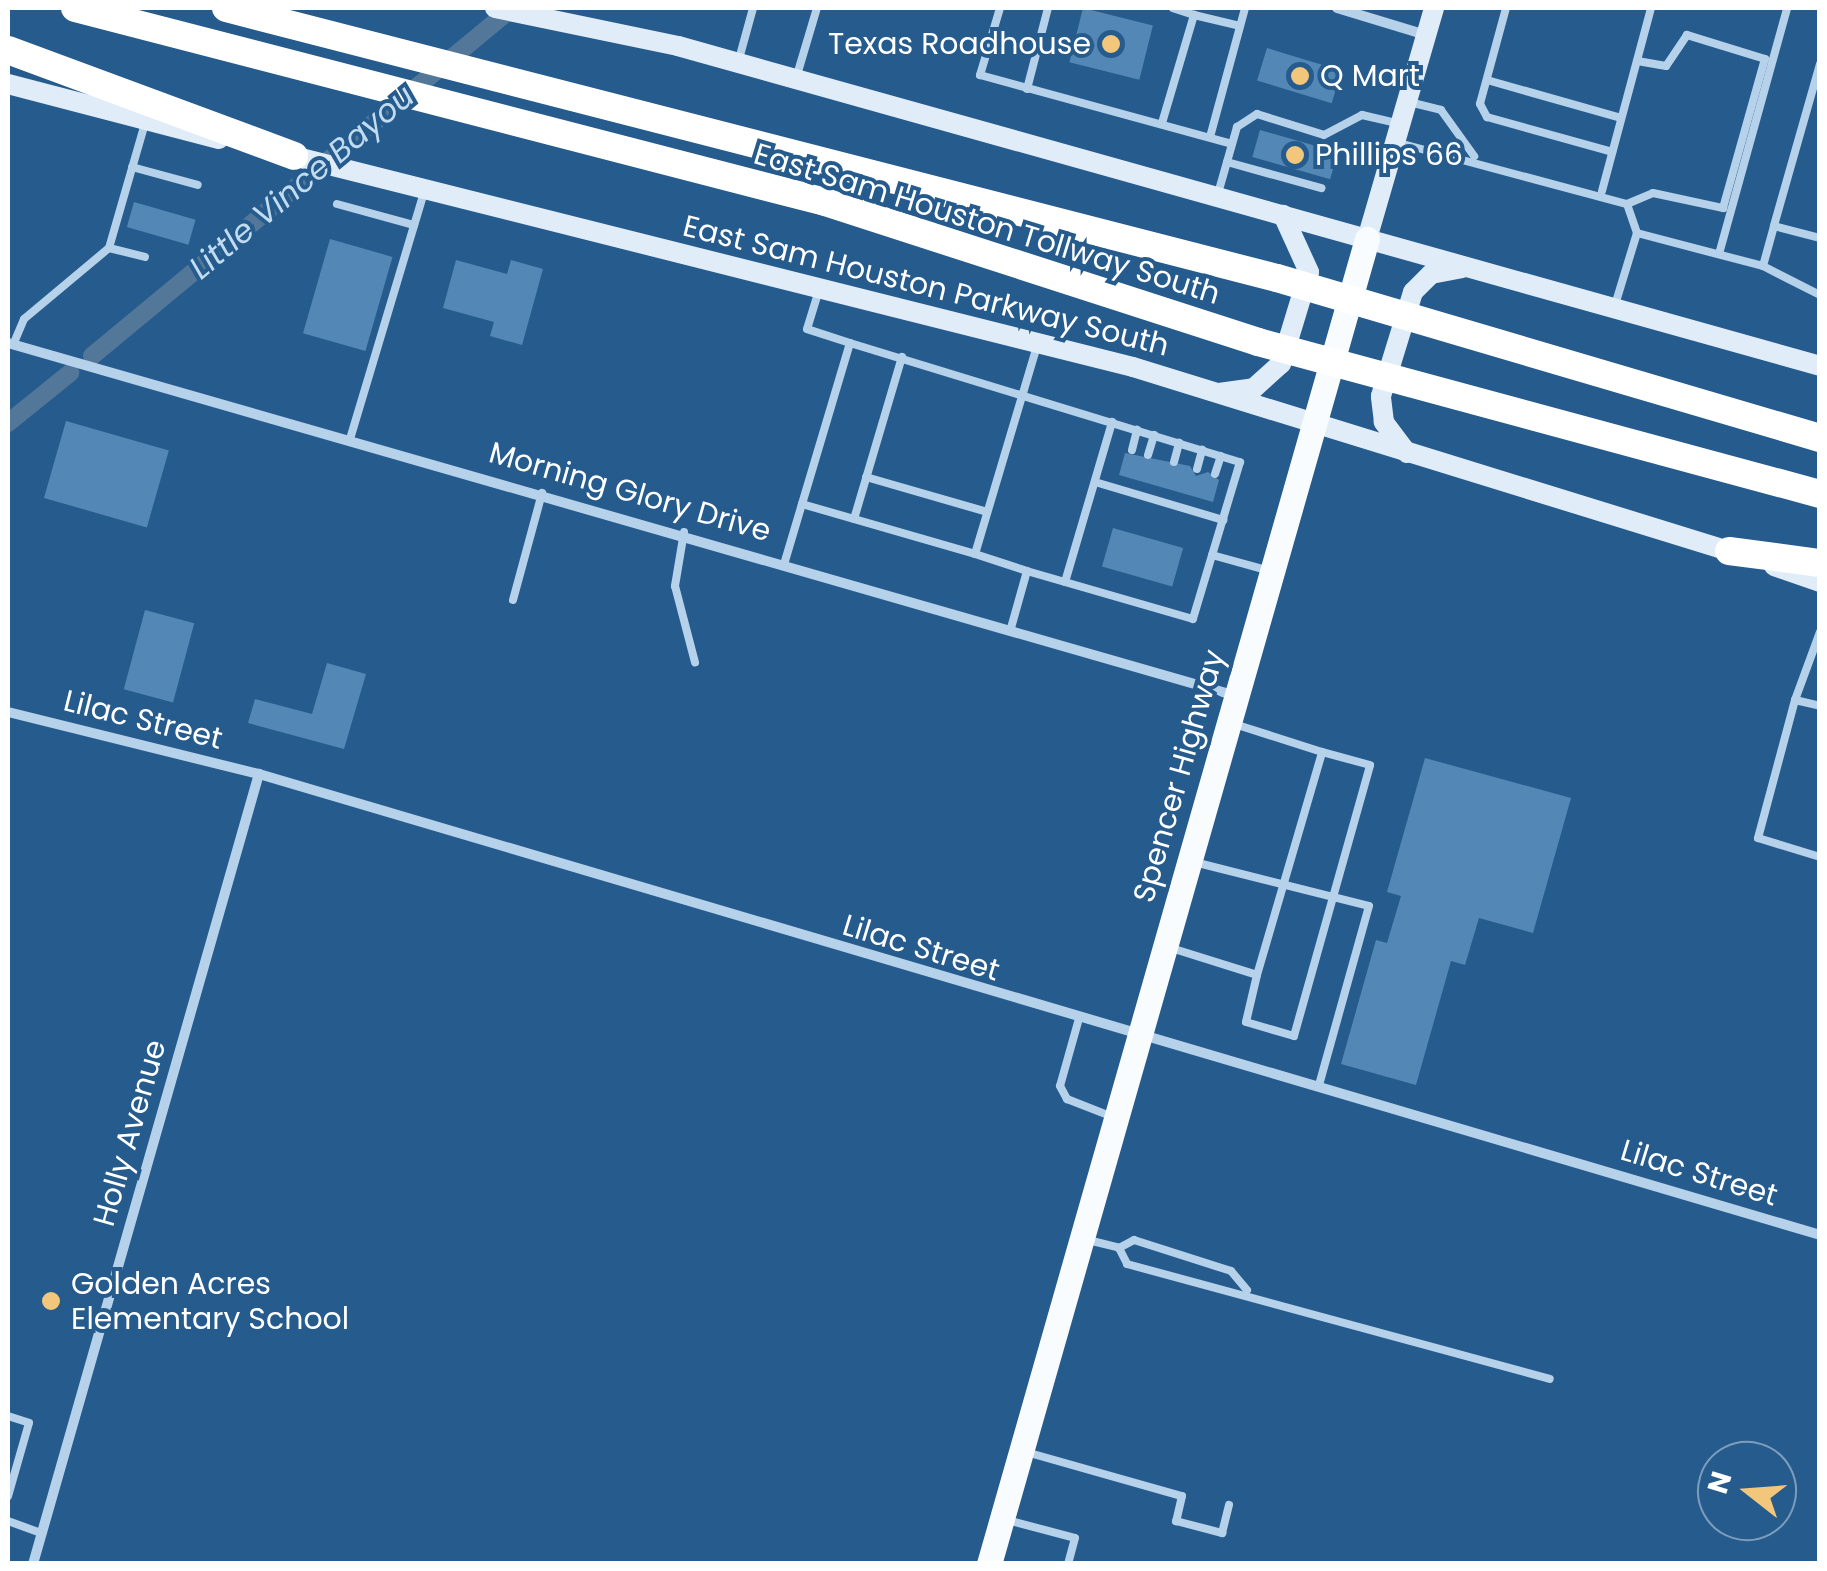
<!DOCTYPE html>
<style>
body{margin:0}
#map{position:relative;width:1827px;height:1571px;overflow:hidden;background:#265b8d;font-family:Poppins,sans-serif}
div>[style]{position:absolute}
.canal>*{height:18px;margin:-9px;padding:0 9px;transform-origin:9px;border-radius:9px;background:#527799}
.building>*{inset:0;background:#5387b5;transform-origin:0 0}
.lane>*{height:8px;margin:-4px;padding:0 4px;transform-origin:4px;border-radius:4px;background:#b6d2ea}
.street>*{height:10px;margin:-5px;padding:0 5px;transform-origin:5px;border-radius:5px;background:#b6d2ea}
.secondary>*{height:20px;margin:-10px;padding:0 10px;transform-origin:10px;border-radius:10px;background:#e0edf9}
.primary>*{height:25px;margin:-12.5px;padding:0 12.5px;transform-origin:12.5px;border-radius:12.5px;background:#f9fcff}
.highway>*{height:28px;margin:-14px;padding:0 14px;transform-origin:14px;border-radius:14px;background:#fff}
.dots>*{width:28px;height:28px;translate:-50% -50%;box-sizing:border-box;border:5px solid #265b8d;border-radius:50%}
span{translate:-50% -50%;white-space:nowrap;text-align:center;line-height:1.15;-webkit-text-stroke:8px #265b8d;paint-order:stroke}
.poi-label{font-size:30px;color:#fff}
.right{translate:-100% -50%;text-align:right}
.left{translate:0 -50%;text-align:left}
.street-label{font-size:30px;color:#fff}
.water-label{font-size:32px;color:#c1dbf1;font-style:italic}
.frame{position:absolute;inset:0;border:10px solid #fff;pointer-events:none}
.north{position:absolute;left:1697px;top:1441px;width:100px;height:100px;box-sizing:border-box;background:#265b8d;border:2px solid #7d9dbb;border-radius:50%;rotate:287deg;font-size:28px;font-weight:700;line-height:40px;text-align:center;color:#fff}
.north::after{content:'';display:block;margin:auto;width:35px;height:45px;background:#f3c77b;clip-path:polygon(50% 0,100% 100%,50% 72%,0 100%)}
</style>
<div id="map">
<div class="canal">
<i style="left:92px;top:356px;width:545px;rotate:-39.64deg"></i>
<i style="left:8px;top:423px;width:80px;rotate:-38.9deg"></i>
</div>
<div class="building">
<i style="left:1083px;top:8px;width:72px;height:56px;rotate:14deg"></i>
<i style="left:1267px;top:48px;width:78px;height:34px;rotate:17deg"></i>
<i style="left:1260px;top:130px;width:81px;height:28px;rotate:16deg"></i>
<i style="left:134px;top:202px;width:64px;height:26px;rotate:16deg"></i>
<i style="left:330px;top:239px;width:65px;height:98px;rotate:16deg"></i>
<i style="clip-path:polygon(456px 260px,507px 274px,511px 260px,543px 269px,522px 345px,490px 336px,494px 322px,443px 308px)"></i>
<i style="left:66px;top:421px;width:107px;height:80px;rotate:16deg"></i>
<i style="clip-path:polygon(1125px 453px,1190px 466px,1196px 476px,1208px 472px,1219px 480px,1213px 502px,1119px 475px)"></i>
<i style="left:1113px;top:528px;width:73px;height:40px;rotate:16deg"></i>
<i style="left:145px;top:610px;width:51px;height:82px;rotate:15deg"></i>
<i style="clip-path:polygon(327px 663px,366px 674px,344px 749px,248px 723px,255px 699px,312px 714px)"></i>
<i style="clip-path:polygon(1425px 758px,1571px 798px,1533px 933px,1479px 918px,1465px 965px,1451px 961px,1416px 1085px,1341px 1064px,1376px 940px,1387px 943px,1401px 896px,1387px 892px)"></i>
</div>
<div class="lane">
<i style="left:1000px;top:8px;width:70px;rotate:106.6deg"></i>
<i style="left:980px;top:75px;width:261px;rotate:15.3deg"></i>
<i style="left:1506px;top:8px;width:99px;rotate:105.2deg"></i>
<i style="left:1480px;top:104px;width:15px;rotate:62deg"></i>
<i style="left:1487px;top:117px;width:130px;rotate:15.6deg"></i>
<i style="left:1194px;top:15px;width:47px;rotate:13.4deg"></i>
<i style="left:739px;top:59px;width:53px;rotate:-74.6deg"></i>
<i style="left:1820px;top:64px;width:168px;rotate:105.9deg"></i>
<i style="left:1774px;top:226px;width:48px;rotate:14.6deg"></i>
<i style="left:797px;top:75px;width:70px;rotate:-73.4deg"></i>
<i style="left:1487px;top:80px;width:139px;rotate:15.8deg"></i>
<i style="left:1027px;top:89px;width:84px;rotate:-75.5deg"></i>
<i style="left:1409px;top:102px;width:33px;rotate:14deg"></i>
<i style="left:1441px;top:110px;width:57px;rotate:54.3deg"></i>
<i style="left:1162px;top:123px;width:113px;rotate:-73.5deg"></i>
<i style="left:1194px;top:15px;width:22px;rotate:-162deg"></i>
<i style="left:1210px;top:137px;width:134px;rotate:-74.8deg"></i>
<i style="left:1399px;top:143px;width:236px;rotate:15deg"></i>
<i style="left:1627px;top:204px;width:31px;rotate:71deg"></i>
<i style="left:1637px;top:233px;width:78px;rotate:107deg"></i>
<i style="left:1227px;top:162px;width:98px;rotate:15.5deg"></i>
<i style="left:132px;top:167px;width:68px;rotate:15.3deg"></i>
<i style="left:1602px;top:191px;width:189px;rotate:-75deg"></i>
<i style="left:1217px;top:197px;width:73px;rotate:-74.1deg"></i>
<i style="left:1237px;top:127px;width:24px;rotate:-33deg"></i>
<i style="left:1257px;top:114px;width:70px;rotate:17.4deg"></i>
<i style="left:1324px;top:135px;width:43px;rotate:-27.8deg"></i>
<i style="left:1362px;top:115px;width:37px;rotate:13deg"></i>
<i style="left:337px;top:204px;width:80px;rotate:15.3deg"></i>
<i style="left:1627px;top:204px;width:28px;rotate:-23deg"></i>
<i style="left:1653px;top:193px;width:72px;rotate:12.1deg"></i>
<i style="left:1723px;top:208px;width:155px;rotate:-74.3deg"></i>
<i style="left:1765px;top:59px;width:82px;rotate:-162.9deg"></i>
<i style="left:1687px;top:35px;width:37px;rotate:124deg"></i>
<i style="left:1666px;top:66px;width:29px;rotate:-170deg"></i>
<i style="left:1637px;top:233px;width:130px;rotate:14.7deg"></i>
<i style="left:1763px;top:266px;width:64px;rotate:27deg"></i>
<i style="left:109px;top:248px;width:37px;rotate:14deg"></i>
<i style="left:1719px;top:254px;width:255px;rotate:-74.5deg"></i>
<i style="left:1763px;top:266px;width:41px;rotate:-74.6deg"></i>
<i style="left:850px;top:343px;width:408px;rotate:17deg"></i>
<i style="left:1240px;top:462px;width:164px;rotate:106.7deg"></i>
<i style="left:1193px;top:619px;width:173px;rotate:-163.9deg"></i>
<i style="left:13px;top:345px;width:28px;rotate:-67deg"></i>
<i style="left:24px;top:319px;width:111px;rotate:-39.9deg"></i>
<i style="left:109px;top:248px;width:130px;rotate:-73.9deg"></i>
<i style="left:350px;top:439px;width:261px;rotate:-73.3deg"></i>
<i style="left:1132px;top:450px;width:21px;rotate:-76deg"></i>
<i style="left:1148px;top:455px;width:21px;rotate:-73deg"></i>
<i style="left:1174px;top:462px;width:20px;rotate:-75deg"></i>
<i style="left:1197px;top:469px;width:20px;rotate:-75deg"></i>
<i style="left:1215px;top:474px;width:19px;rotate:-72deg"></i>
<i style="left:866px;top:477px;width:126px;rotate:16.1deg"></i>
<i style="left:1095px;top:482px;width:134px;rotate:16.5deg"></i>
<i style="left:802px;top:504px;width:168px;rotate:-73.4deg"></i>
<i style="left:850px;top:343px;width:45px;rotate:-162deg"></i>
<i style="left:807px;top:329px;width:41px;rotate:-72.9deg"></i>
<i style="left:854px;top:519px;width:169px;rotate:-73.5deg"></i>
<i style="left:684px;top:532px;width:55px;rotate:99.5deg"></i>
<i style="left:675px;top:586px;width:79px;rotate:75.3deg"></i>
<i style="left:975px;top:554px;width:220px;rotate:-73.4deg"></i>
<i style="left:1212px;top:555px;width:56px;rotate:15.5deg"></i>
<i style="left:785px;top:561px;width:59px;rotate:-73.4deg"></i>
<i style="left:802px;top:504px;width:180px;rotate:16.1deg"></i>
<i style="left:975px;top:554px;width:55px;rotate:18.1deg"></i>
<i style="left:1027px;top:571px;width:59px;rotate:105.7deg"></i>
<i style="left:1065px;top:582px;width:167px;rotate:-73.6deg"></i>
<i style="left:513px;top:600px;width:111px;rotate:-74.8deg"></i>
<i style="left:1820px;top:632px;width:72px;rotate:110.2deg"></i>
<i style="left:1795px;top:700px;width:26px;rotate:13deg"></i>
<i style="left:1795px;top:700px;width:143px;rotate:105deg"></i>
<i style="left:1758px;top:838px;width:65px;rotate:17deg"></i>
<i style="left:1194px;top:862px;width:180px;rotate:14.1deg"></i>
<i style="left:1369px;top:906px;width:186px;rotate:105.6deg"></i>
<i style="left:1171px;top:948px;width:90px;rotate:17.4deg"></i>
<i style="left:1257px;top:975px;width:232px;rotate:-73.7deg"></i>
<i style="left:1322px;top:752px;width:92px;rotate:-162.3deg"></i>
<i style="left:1257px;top:975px;width:48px;rotate:103.2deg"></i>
<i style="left:1246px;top:1022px;width:50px;rotate:16.3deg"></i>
<i style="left:1294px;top:1036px;width:281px;rotate:-74.3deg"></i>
<i style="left:1370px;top:765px;width:50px;rotate:-164.8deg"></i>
<i style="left:1078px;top:1022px;width:66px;rotate:105.7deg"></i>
<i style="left:1060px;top:1086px;width:15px;rotate:62deg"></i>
<i style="left:1067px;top:1099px;width:49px;rotate:21.4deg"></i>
<i style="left:1088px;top:1240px;width:32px;rotate:14deg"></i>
<i style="left:1119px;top:1248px;width:17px;rotate:-28deg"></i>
<i style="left:1134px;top:1240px;width:102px;rotate:17.7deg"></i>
<i style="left:1231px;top:1271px;width:25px;rotate:50deg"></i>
<i style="left:1119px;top:1248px;width:18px;rotate:63deg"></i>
<i style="left:1127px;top:1264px;width:438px;rotate:15.2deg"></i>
<i style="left:8px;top:1416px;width:22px;rotate:18deg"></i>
<i style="left:29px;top:1423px;width:76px;rotate:106deg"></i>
<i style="left:1026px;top:1452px;width:162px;rotate:15.8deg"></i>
<i style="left:1182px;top:1496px;width:26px;rotate:103deg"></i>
<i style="left:1176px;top:1521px;width:48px;rotate:14.6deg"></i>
<i style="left:1222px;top:1533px;width:29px;rotate:-76deg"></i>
<i style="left:1007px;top:1520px;width:70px;rotate:14.8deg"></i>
<i style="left:1075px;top:1538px;width:27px;rotate:105deg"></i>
<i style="left:8px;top:1521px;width:35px;rotate:20deg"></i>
</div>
<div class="street">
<i style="left:1337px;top:8px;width:93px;rotate:16.9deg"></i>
<i style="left:8px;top:343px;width:1279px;rotate:16.03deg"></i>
<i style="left:8px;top:712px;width:259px;rotate:13.9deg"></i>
<i style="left:259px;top:774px;width:1628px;rotate:16.45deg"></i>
<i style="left:33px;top:1564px;width:822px;rotate:-74.04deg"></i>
</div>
<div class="secondary">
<i style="left:495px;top:8px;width:187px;rotate:11.7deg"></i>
<i style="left:678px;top:46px;width:1186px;rotate:15.65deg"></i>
<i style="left:8px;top:84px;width:218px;rotate:14.6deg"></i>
<i style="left:281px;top:153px;width:878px;rotate:14.1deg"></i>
<i style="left:1133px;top:367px;width:637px;rotate:17.16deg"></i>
<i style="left:1367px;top:239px;width:241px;rotate:-73.8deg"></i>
<i style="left:1219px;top:393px;width:35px;rotate:-8deg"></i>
<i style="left:1254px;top:388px;width:36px;rotate:-42deg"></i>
<i style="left:1281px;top:364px;width:96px;rotate:-73.1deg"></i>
<i style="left:1309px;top:272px;width:63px;rotate:-114.5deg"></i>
<i style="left:1407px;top:453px;width:39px;rotate:-127deg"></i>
<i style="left:1384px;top:422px;width:26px;rotate:-97deg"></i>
<i style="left:1381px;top:396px;width:109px;rotate:-72.9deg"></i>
<i style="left:1413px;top:292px;width:25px;rotate:-45deg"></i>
<i style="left:1431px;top:274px;width:31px;rotate:-11deg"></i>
<i style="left:1774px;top:566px;width:49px;rotate:19.2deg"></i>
</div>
<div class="primary">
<i style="left:989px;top:1564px;width:1378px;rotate:-74.08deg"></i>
</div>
<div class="highway">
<i style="left:75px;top:8px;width:775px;rotate:14.5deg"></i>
<i style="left:825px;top:202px;width:455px;rotate:17.9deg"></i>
<i style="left:1258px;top:342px;width:582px;rotate:15.13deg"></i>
<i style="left:226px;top:8px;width:1085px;rotate:14.41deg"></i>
<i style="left:1277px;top:278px;width:566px;rotate:16.42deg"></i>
<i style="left:8px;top:50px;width:305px;rotate:20.3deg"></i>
<i style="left:1729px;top:551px;width:92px;rotate:7.5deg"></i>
</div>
<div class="dots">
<i style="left:1111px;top:44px;background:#f3c77b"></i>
<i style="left:1300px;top:76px;background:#f3c77b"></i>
<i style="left:1295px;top:155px;background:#f3c77b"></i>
<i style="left:51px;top:1301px;background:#f3c77b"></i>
</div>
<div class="poi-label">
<span class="right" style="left:1091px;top:44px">Texas Roadhouse</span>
<span class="left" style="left:1320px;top:76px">Q Mart</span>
<span class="left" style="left:1315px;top:155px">Phillips 66</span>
<span class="left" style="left:71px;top:1301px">Golden Acres<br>Elementary School</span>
</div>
<div class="street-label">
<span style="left:987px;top:224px;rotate:17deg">East Sam Houston Tollway South</span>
<span style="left:926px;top:286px;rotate:14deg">East Sam Houston Parkway South</span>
<span style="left:630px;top:492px;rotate:16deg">Morning Glory Drive</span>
<span style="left:143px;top:720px;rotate:14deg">Lilac Street</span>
<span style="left:1179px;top:776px;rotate:-74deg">Spencer Highway</span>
<span style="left:921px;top:948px;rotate:17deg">Lilac Street</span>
<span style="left:130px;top:1133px;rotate:-74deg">Holly Avenue</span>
<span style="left:1699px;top:1173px;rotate:17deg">Lilac Street</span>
</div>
<div class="water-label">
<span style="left:302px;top:182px;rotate:-40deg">Little Vince Bayou</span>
</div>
<div class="frame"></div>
<div class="north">N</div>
</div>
